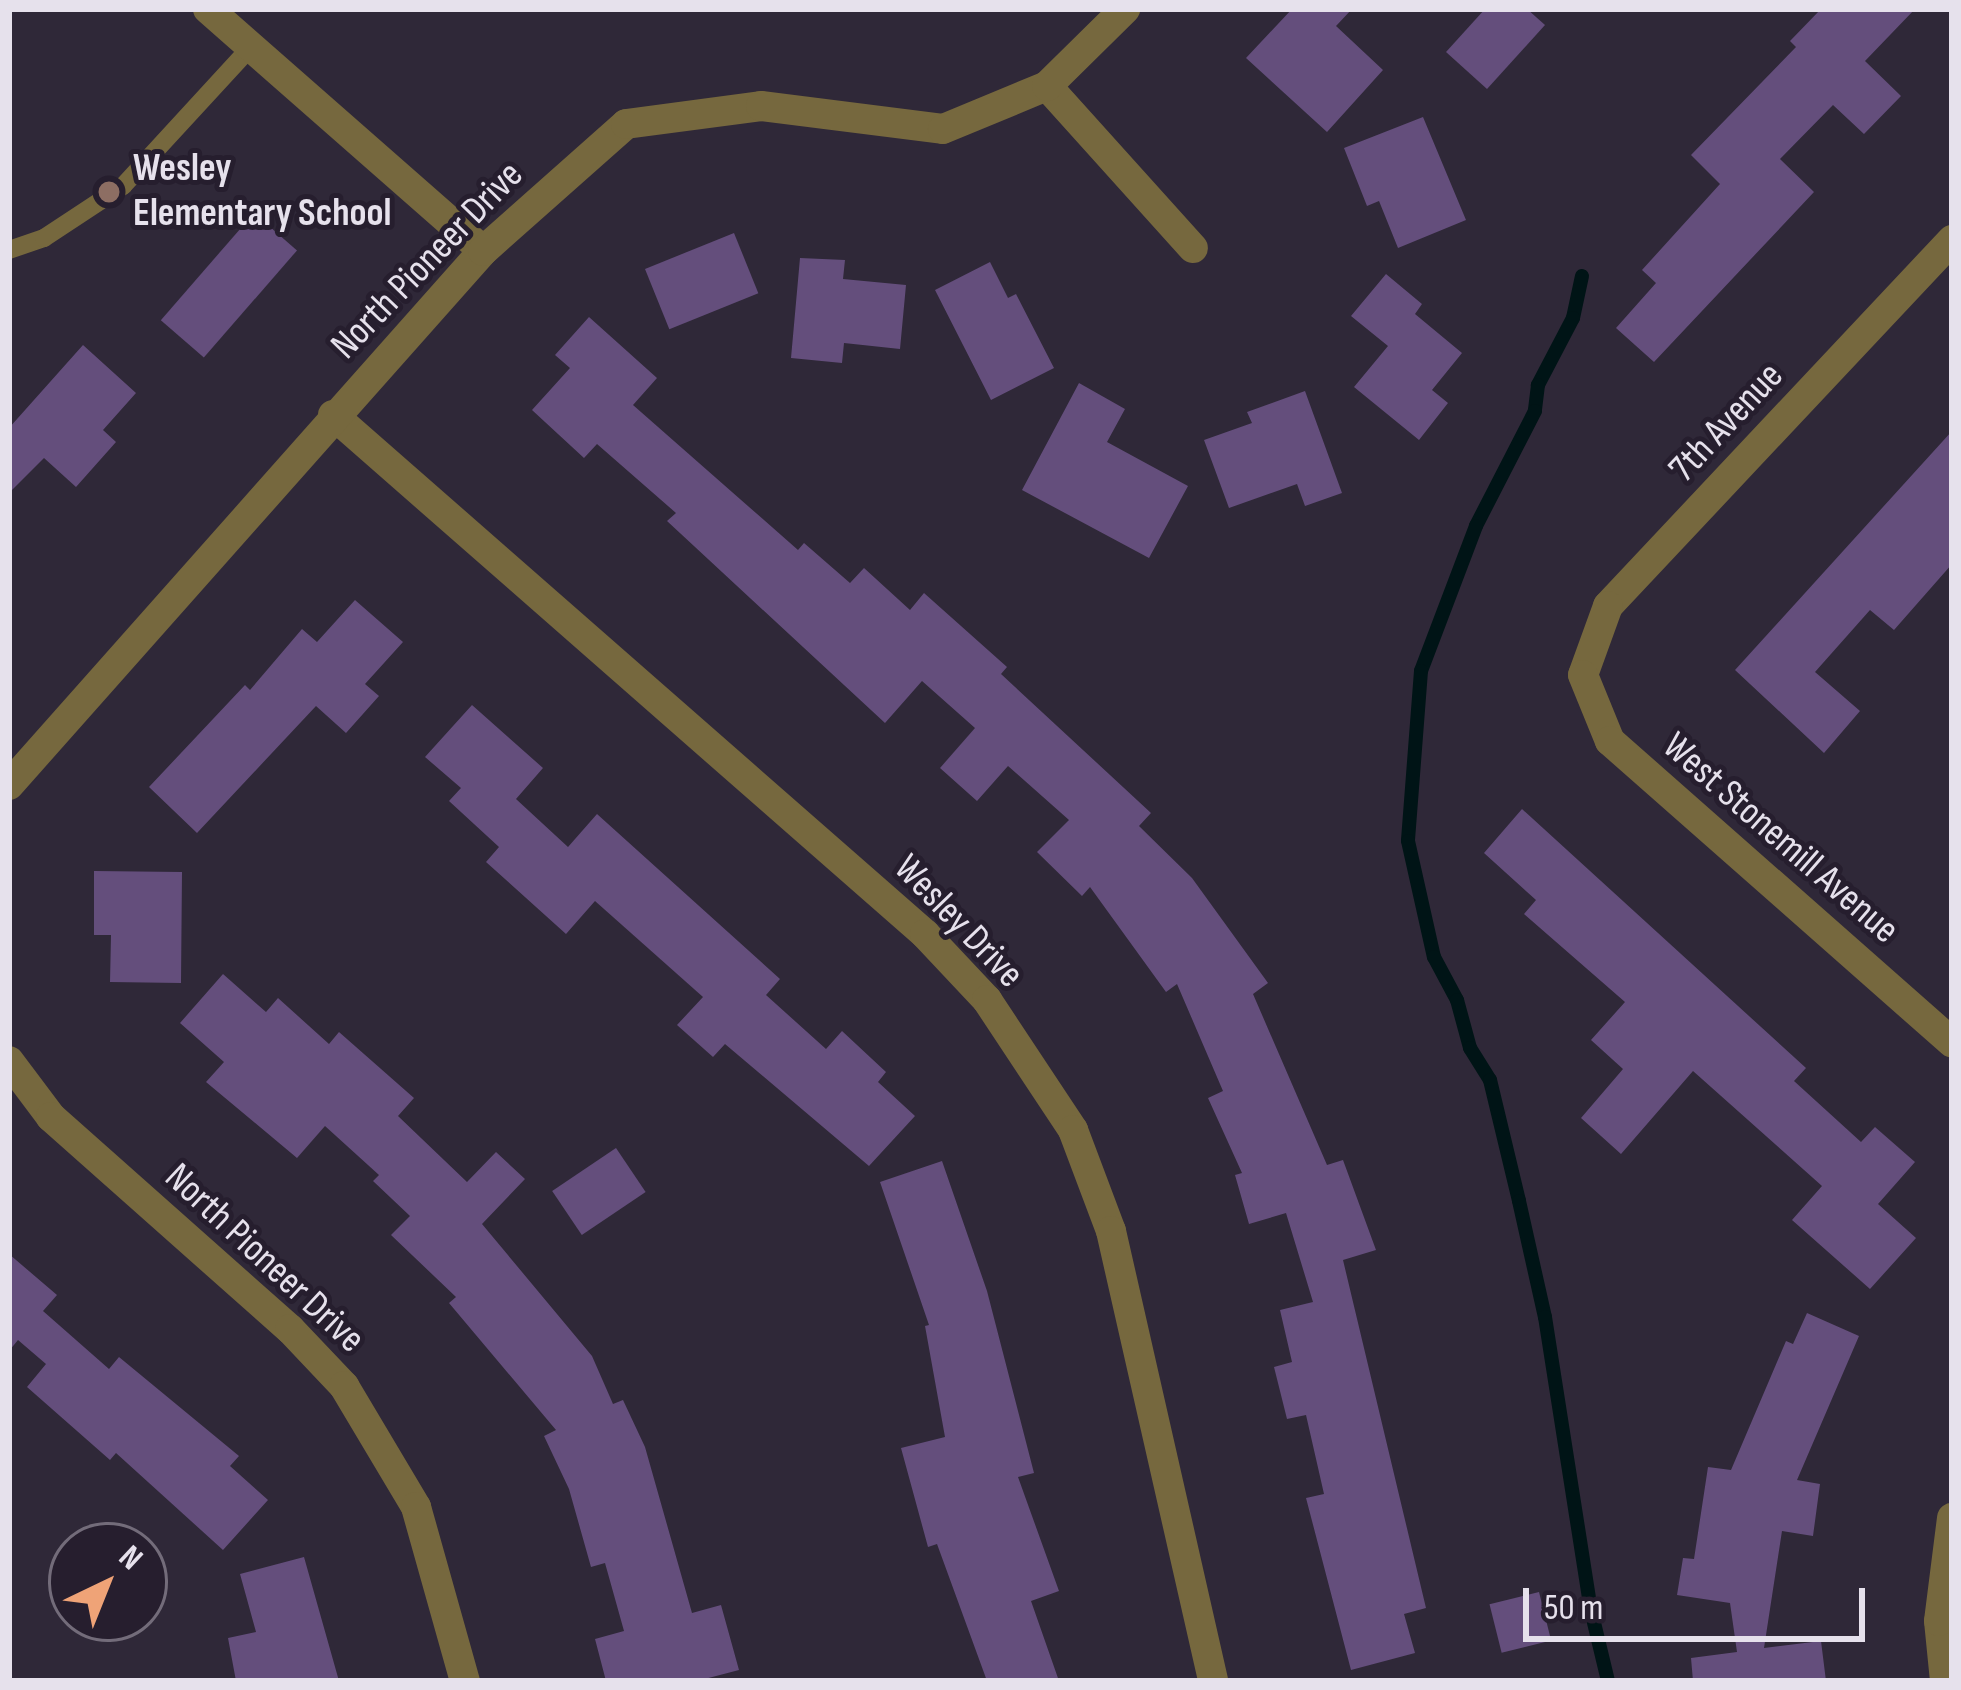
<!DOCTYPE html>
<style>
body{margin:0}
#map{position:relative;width:1961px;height:1690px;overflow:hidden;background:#2f2838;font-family:"Sofia Sans Condensed",sans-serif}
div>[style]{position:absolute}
.stream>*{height:14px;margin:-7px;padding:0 7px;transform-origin:7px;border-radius:7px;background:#001416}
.building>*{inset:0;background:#644e7c;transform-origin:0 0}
.lane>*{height:18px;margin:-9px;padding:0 9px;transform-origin:9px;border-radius:9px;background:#76683e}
.street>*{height:30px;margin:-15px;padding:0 15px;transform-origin:15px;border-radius:15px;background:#76683e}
.dots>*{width:33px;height:33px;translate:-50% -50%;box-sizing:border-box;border:6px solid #261e2e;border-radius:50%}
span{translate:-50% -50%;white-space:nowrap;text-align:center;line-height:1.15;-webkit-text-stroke:10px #261e2e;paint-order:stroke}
.poi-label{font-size:39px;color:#e6e1ec;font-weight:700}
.left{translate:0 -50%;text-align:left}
.street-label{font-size:39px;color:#e6e1ec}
.frame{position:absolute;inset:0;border:12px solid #e6e1ec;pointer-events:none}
.north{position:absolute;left:48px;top:1522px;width:120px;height:120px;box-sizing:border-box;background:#261e2e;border:3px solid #736c7a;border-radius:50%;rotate:43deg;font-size:33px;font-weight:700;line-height:48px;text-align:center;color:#e6e1ec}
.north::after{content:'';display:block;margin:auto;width:42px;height:54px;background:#efa377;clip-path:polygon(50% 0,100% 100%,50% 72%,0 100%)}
.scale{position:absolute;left:1523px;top:1588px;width:342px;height:54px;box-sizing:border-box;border:6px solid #e6e1ec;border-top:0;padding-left:15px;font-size:36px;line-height:42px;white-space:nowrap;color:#e6e1ec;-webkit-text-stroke:9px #261e2e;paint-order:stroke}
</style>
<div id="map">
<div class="stream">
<i style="left:1582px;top:276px;width:43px;rotate:102.1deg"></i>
<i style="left:1573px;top:318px;width:76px;rotate:117.6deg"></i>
<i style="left:1538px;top:385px;width:26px;rotate:97deg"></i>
<i style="left:1535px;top:411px;width:129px;rotate:117.2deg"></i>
<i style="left:1476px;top:526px;width:155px;rotate:110.8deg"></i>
<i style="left:1421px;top:671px;width:170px;rotate:94.4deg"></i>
<i style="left:1408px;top:841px;width:119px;rotate:77.4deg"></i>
<i style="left:1434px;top:957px;width:49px;rotate:61.9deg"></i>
<i style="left:1457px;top:1000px;width:50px;rotate:74.8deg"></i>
<i style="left:1470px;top:1048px;width:38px;rotate:58deg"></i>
<i style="left:1490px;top:1080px;width:124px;rotate:76.5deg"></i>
<i style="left:1519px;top:1201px;width:119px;rotate:77.4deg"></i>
<i style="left:1545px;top:1317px;width:292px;rotate:81.1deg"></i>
<i style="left:1590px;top:1606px;width:77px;rotate:76.5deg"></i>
</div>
<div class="building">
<i style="clip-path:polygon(1292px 9px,1352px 9px,1336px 26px,1383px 70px,1327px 132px,1246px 58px)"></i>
<i style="clip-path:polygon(1485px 9px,1527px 9px,1545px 25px,1487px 89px,1446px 52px)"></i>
<i style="clip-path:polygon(1821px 9px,1915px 9px,1865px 61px,1901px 96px,1864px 134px,1833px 105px,1780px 159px,1814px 192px,1654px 362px,1616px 328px,1656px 283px,1642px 270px,1720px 184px,1691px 155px,1796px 47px,1790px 41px)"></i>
<i style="clip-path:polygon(1423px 117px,1466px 220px,1398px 248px,1379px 201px,1367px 206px,1344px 148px)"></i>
<i style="left:254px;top:213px;width:57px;height:142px;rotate:41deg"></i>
<i style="left:734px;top:233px;width:65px;height:96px;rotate:68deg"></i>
<i style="clip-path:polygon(800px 258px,845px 260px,843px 279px,906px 285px,900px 349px,844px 343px,842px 363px,791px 358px)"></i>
<i style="clip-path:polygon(990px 262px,1008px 298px,1016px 294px,1054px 368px,991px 400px,935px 290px)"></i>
<i style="clip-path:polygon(1386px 274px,1422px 304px,1415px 314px,1462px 353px,1432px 390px,1448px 403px,1419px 440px,1354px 387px,1388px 346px,1351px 316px)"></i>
<i style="clip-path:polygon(589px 317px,657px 378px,633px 405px,798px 550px,804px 543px,850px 583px,864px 568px,910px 610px,924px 593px,1007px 667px,1001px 674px,1151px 813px,1139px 826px,1192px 878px,1268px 983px,1253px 994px,1327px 1165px,1343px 1160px,1376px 1250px,1343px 1260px,1426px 1608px,1404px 1614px,1415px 1653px,1351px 1670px,1306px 1498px,1324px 1494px,1306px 1415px,1287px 1419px,1274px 1367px,1292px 1362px,1280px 1310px,1313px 1302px,1286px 1213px,1249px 1224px,1235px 1175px,1242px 1173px,1208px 1098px,1223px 1091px,1177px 984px,1166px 992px,1090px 887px,1082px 896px,1037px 852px,1069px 820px,1008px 766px,977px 801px,940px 768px,975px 728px,922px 681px,885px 723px,667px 521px,676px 513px,597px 444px,584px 458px,532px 410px,570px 368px,555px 355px)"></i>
<i style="clip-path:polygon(83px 345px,136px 393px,103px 430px,116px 442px,76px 487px,44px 458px,9px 493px,9px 428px)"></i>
<i style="clip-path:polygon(1079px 383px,1125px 409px,1107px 442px,1188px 486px,1149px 558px,1022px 490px)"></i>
<i style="clip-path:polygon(1305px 391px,1342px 493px,1305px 506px,1297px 484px,1229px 508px,1204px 440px,1252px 423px,1247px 412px)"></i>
<i style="clip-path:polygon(1952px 431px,1952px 564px,1894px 630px,1870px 610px,1815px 672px,1860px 711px,1824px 753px,1735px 670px)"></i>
<i style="clip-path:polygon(355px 600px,403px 642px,365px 684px,379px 696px,346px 733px,316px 706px,197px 833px,149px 787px,245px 685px,250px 690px,302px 629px,317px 642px)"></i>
<i style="clip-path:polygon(472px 705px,543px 768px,516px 799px,568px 847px,597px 814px,780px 979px,766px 995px,826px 1049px,842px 1031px,886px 1072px,878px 1082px,915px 1116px,869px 1166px,725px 1044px,713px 1057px,677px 1025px,703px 997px,595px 901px,566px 934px,486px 862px,499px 847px,449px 801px,461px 788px,425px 757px)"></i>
<i style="clip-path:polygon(1522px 809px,1806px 1068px,1794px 1081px,1861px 1142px,1875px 1127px,1915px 1162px,1878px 1204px,1916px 1238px,1870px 1289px,1792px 1220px,1822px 1186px,1693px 1071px,1621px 1154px,1581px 1118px,1623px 1069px,1591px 1040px,1625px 1002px,1524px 914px,1536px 900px,1484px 853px)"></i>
<i style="clip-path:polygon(94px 871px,182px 872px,181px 983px,110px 982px,111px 935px,94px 935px)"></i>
<i style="clip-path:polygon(223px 974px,266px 1012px,278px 998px,329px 1044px,339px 1032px,414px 1098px,398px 1116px,467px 1182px,496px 1152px,525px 1179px,482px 1224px,592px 1356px,613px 1404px,623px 1400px,645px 1447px,692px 1613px,721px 1605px,739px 1670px,697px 1681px,606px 1681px,595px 1639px,624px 1631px,605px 1563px,591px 1567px,569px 1489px,544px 1436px,556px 1430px,449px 1303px,456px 1297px,391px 1235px,410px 1216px,373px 1181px,379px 1175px,325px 1126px,297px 1158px,206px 1082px,224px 1062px,180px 1023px)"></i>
<i style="left:616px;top:1148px;width:53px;height:77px;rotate:56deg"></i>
<i style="clip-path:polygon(942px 1161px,987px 1291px,1034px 1473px,1018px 1477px,1059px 1591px,1031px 1601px,1059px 1681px,987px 1681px,937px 1544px,928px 1547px,901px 1448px,945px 1437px,925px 1326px,929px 1325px,880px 1182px)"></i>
<i style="clip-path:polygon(9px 1254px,57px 1295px,43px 1311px,109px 1369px,119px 1357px,239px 1456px,230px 1466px,268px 1500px,223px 1550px,116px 1453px,110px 1460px,27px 1387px,46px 1364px,18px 1340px,9px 1351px)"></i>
<i style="clip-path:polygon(1807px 1313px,1859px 1336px,1797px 1480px,1820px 1484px,1813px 1536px,1782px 1531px,1764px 1648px,1821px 1641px,1826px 1681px,1693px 1681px,1691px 1658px,1737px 1652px,1730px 1603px,1677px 1595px,1683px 1558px,1694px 1559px,1708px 1467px,1731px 1470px,1786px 1341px,1793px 1344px)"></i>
<i style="clip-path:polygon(304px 1557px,339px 1681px,236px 1681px,228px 1638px,256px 1632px,240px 1574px)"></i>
<i style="left:1539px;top:1592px;width:50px;height:51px;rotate:76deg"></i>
</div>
<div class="lane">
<i style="left:9px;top:250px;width:37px;rotate:-19deg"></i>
<i style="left:44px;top:238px;width:95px;rotate:-33.4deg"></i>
<i style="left:123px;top:186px;width:189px;rotate:-47.4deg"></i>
</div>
<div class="street">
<i style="left:208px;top:9px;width:366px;rotate:41.3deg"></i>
<i style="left:1047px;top:86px;width:218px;rotate:48deg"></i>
<i style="left:1952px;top:240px;width:502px;rotate:133.23deg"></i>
<i style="left:1608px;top:606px;width:73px;rotate:109.9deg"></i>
<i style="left:1583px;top:675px;width:71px;rotate:67.8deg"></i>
<i style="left:1610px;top:741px;width:456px;rotate:41.4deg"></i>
<i style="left:333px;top:415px;width:787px;rotate:41.24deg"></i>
<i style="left:925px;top:934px;width:91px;rotate:46.8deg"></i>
<i style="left:987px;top:1000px;width:156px;rotate:56.5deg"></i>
<i style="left:1073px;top:1130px;width:108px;rotate:69.4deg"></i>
<i style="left:1111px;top:1231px;width:461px;rotate:77.2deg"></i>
<i style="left:9px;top:785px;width:714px;rotate:-48.41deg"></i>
<i style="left:483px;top:251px;width:191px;rotate:-41.6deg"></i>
<i style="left:626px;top:124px;width:136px;rotate:-7.6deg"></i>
<i style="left:761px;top:106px;width:183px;rotate:7.2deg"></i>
<i style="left:943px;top:129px;width:113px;rotate:-22.5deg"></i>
<i style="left:1047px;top:86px;width:110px;rotate:-44.6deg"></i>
<i style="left:9px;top:1061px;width:70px;rotate:53.1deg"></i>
<i style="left:51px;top:1117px;width:319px;rotate:41.6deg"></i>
<i style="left:290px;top:1329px;width:79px;rotate:46.5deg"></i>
<i style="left:344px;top:1386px;width:141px;rotate:59.2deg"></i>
<i style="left:416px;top:1507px;width:181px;rotate:74.3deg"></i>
<i style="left:1945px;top:1681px;width:60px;rotate:-95.7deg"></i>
<i style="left:1939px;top:1621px;width:104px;rotate:-82.8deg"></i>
</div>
<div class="dots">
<i style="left:109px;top:192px;background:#8d6e63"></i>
</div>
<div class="poi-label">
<span class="left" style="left:133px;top:192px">Wesley<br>Elementary School</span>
</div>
<div class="street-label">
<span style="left:428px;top:261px;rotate:-46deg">North Pioneer Drive</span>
<span style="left:1727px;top:423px;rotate:-47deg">7th Avenue</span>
<span style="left:1780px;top:839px;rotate:41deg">West Stonemill Avenue</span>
<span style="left:958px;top:922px;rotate:46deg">Wesley Drive</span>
<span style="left:264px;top:1259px;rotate:43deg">North Pioneer Drive</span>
</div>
<div class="frame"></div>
<div class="north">N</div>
<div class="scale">50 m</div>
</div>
